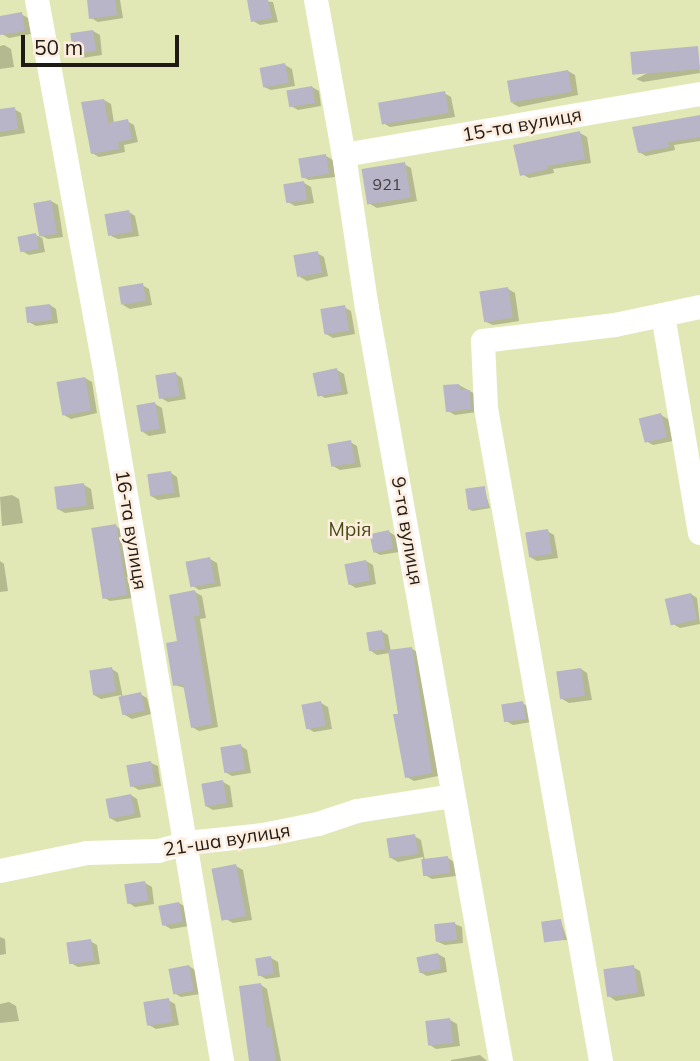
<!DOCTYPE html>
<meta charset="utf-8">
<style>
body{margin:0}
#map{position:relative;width:700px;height:1061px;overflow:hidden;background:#fdedde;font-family:Mulish,sans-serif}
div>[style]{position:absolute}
.green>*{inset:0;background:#e1e8b5;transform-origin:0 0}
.shadow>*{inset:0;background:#0003}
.building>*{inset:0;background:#b9b5c8;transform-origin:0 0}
.minor>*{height:24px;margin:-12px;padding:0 12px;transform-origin:12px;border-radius:12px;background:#fff}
span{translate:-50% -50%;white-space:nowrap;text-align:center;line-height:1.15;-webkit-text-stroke:5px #fdedde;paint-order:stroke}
.number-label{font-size:16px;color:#464141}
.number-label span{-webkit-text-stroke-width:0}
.street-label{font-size:19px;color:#1f1a14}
.park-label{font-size:19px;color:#444811}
.scale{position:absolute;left:21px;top:35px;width:158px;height:32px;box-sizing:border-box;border:4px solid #1f1a14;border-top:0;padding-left:9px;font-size:21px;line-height:24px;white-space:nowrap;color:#1f1a14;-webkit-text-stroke:5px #fdedde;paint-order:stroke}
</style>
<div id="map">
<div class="green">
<i style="left:0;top:0;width:700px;height:1061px"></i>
</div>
<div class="shadow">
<i style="clip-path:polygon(88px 0,120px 0,123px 18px,98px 22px,91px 18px)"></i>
<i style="clip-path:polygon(255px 0,273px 2px,278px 22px,260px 25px,253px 21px)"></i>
<i style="clip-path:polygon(21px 14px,28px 18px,31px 34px,9px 38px,2px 34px,0 17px)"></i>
<i style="clip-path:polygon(93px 31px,100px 35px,102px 55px,82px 58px,75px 54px)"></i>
<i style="clip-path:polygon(4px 45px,11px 49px,14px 67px,0 69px,0 46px)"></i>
<i style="clip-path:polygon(697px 47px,700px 73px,643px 82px,636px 79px)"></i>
<i style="clip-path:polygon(285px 65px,292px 69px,295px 86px,271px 90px,264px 87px)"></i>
<i style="clip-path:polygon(568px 71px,575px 75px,578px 95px,519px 107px,512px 103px)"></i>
<i style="clip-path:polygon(312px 87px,319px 91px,321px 106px,298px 110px,291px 106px)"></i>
<i style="clip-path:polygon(444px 93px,451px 97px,455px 117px,390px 127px,383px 123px)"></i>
<i style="clip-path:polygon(104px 100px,111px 104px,114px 123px,127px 121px,134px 125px,138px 142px,124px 145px,125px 152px,99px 157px,92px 153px)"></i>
<i style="clip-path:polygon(14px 109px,21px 113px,25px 133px,0 137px,0 111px)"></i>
<i style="clip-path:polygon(700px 117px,700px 141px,674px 145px,675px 150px,646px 156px,639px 152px)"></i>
<i style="clip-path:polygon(580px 133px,587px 137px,591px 163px,553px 169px,554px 173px,529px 178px,522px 174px)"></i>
<i style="clip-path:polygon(326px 156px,333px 160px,335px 177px,309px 180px,302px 177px)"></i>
<i style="clip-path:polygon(404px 164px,411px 168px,417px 201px,377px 208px,370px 204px)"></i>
<i style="clip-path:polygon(304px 183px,311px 187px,314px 203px,295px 206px,288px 202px)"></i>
<i style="clip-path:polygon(51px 201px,58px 205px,63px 237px,48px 239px,42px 236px,45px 252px,29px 255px,22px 251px,36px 235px,42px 238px,35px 204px)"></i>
<i style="clip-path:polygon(129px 212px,135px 216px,139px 236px,118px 239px,111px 236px)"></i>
<i style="clip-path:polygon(317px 253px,324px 257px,328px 276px,307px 281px,300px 277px)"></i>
<i style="clip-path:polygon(142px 285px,149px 289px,152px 305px,130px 309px,123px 305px)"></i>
<i style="clip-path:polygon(508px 289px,515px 293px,519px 321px,493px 325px,486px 322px)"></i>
<i style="clip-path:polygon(50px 305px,56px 309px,58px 323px,36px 326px,29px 322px)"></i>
<i style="clip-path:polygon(344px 307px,351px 311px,355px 334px,333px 338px,326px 334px)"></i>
<i style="clip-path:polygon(337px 370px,344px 374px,348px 394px,325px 398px,318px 394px)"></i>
<i style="clip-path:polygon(176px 374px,182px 378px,186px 399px,168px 402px,161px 398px)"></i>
<i style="clip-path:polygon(85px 378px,92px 382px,97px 413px,71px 419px,64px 415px)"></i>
<i style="clip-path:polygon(459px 385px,477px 395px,477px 412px,455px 415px,448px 411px)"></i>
<i style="clip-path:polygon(155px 404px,162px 408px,166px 433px,149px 436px,143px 432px)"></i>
<i style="clip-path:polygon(661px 415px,668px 419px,673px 441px,653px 445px,646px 441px)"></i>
<i style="clip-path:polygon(350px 442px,357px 446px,361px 467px,340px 470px,333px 466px)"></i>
<i style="clip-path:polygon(171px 473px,177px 477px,180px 497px,158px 500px,151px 496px)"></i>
<i style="clip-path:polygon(84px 485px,91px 489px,94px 509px,65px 513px,58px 509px)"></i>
<i style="clip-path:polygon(484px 488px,490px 508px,473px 511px,470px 510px)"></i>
<i style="clip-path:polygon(12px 495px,19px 499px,23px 523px,2px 526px,0 497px)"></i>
<i style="clip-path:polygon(116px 526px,122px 530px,133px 598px,110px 601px,103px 597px)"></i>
<i style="clip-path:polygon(547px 531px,554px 535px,558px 558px,537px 561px,530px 557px)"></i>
<i style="clip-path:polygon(389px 532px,396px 536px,399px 552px,380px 555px,373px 551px)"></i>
<i style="clip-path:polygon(210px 559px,217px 563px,221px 586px,199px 590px,193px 586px)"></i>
<i style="clip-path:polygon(0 561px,4px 564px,8px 591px,0 592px)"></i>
<i style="clip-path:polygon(366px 561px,373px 565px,376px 584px,356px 588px,349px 584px)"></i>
<i style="clip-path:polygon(195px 592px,202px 596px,206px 618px,200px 619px,218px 727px,199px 731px,192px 727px,185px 688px,175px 685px,179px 642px)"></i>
<i style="clip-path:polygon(691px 594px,697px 598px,700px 624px,680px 628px,673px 624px)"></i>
<i style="clip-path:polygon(381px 631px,388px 635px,391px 652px,412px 649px,419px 653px,438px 776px,414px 781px,407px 777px,390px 653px,377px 655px,371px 651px)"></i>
<i style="clip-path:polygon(112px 669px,118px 673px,123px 698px,140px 694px,147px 698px,151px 714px,132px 719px,125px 715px,121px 695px,101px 699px,94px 695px)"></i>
<i style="clip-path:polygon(581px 669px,587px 673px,592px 700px,569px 703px,562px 699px)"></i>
<i style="clip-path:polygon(321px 703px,328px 707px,332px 729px,314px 732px,307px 728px)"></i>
<i style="clip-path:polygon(522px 703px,529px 707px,532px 722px,513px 725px,506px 721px)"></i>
<i style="clip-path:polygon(241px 746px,247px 750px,251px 773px,232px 776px,225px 772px)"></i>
<i style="clip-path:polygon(151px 763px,158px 766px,161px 786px,139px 790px,132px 786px)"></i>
<i style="clip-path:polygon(223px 782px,230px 786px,233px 807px,213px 810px,206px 806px)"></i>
<i style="clip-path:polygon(131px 795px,137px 799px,141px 817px,117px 822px,110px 818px)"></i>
<i style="clip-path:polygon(414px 836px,421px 840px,425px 861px,448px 858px,454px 862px,456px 876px,432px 879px,425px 875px,423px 857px,398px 862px,391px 858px)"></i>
<i style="clip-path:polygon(236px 866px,243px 870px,252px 920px,233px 923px,226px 919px)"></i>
<i style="clip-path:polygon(145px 883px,152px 887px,154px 904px,135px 907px,129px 903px)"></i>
<i style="clip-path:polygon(179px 903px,186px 907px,189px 926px,171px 929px,164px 925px)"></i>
<i style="clip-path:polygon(561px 921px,567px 940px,546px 941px)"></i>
<i style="clip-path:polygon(455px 924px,462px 927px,463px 943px,445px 945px,438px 942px)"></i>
<i style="clip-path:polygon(0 937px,5px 939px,6px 954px,0 955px)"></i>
<i style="clip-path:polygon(90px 941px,97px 945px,100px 964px,78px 967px,71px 963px)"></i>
<i style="clip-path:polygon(438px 954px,445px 958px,447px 972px,427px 976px,420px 972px)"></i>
<i style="clip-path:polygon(271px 958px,278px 962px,280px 977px,266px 979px,259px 975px)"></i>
<i style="clip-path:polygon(189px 966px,195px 970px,200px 994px,181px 997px,174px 993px)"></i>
<i style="clip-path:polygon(633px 967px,640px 971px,645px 996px,616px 1001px,610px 997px)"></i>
<i style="clip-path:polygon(261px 985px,267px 989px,281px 1061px,251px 1061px)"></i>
<i style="clip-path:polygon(168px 1000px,175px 1004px,179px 1025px,156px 1029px,149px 1025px)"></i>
<i style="clip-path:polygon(9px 1002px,16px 1006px,19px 1021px,0 1023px,0 1004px)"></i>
<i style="clip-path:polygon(450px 1020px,457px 1024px,460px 1046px,436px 1049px,430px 1045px)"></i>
<i style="clip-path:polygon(480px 1055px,487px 1061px,451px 1061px,451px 1060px)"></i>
</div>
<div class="building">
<i style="clip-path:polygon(87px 0,115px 0,117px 15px,89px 19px)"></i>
<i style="clip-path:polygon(247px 0,268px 0,272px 18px,251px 22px)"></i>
<i style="clip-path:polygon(22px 12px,25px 31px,0 35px,0 16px)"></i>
<i style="left:93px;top:30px;width:21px;height:23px;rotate:82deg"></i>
<i style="left:698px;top:46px;width:23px;height:68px;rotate:85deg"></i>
<i style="left:285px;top:63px;width:20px;height:26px;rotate:79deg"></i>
<i style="left:568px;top:70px;width:22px;height:62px;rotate:80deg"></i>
<i style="left:312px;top:86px;width:17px;height:26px;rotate:80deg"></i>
<i style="left:445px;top:91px;width:22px;height:68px;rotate:80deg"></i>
<i style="clip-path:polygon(104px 99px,108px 123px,128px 119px,132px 139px,118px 142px,119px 149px,91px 154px,81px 102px)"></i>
<i style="clip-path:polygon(15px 107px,18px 129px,0 132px,0 109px)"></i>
<i style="clip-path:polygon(700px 115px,700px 137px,668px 142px,669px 147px,638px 153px,632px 127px)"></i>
<i style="clip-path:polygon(580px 131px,585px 159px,547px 166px,548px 169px,520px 176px,513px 145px)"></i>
<i style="left:326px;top:154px;width:20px;height:28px;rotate:81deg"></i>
<i style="left:405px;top:162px;width:36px;height:44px;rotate:81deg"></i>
<i style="left:304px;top:181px;width:19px;height:21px;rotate:81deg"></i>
<i style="left:51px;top:200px;width:34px;height:18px;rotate:80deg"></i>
<i style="left:129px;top:210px;width:22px;height:25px;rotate:80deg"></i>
<i style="left:36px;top:233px;width:16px;height:19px;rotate:79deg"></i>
<i style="left:318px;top:251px;width:22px;height:25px;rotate:80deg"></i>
<i style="left:143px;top:283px;width:18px;height:25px;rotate:81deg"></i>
<i style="left:508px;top:287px;width:31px;height:29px;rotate:81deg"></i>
<i style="left:50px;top:304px;width:16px;height:25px;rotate:83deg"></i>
<i style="left:345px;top:305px;width:26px;height:25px;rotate:81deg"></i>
<i style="left:337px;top:368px;width:24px;height:25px;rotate:78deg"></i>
<i style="left:176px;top:372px;width:24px;height:21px;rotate:81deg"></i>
<i style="left:85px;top:377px;width:34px;height:29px;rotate:80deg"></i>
<i style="clip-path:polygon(459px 384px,460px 390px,470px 390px,471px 409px,446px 412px,443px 385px)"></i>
<i style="left:155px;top:402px;width:27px;height:19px;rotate:80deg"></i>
<i style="left:661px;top:413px;width:25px;height:23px;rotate:76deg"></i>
<i style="left:351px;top:440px;width:23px;height:24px;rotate:80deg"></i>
<i style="left:171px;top:471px;width:22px;height:24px;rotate:82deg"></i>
<i style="left:84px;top:483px;width:23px;height:30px;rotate:83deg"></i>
<i style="left:485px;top:486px;width:21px;height:20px;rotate:82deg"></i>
<i style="left:116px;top:524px;width:72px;height:25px;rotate:81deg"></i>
<i style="left:548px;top:529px;width:25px;height:23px;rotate:81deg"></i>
<i style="left:389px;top:530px;width:19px;height:20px;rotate:78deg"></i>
<i style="left:210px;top:557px;width:26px;height:25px;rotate:79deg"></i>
<i style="left:366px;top:560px;width:21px;height:22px;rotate:79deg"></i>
<i style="clip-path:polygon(195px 590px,200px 615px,194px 616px,212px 724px,191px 728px,183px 684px,173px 686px,166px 643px,177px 641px,169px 595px)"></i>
<i style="left:691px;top:593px;width:27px;height:27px;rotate:77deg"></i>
<i style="left:382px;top:630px;width:19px;height:16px;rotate:81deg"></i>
<i style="clip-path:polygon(412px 647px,432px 773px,405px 778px,393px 714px,398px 714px,388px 650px)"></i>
<i style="left:112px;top:667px;width:25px;height:23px;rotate:81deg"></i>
<i style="left:581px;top:668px;width:28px;height:25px;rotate:82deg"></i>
<i style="left:141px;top:692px;width:19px;height:23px;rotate:78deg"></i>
<i style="left:321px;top:701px;width:25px;height:20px;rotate:79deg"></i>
<i style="left:523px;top:701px;width:18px;height:22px;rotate:81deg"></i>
<i style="left:241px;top:744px;width:26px;height:21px;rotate:81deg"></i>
<i style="left:151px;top:761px;width:22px;height:25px;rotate:80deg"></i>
<i style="left:223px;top:780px;width:23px;height:22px;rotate:80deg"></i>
<i style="left:131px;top:794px;width:20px;height:26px;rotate:79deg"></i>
<i style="left:415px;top:834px;width:20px;height:29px;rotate:81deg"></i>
<i style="left:448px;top:856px;width:17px;height:27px;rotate:83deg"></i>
<i style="left:236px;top:864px;width:53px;height:25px;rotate:79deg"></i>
<i style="left:145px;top:881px;width:20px;height:21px;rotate:81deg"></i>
<i style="left:179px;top:902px;width:20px;height:21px;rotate:79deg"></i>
<i style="left:561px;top:919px;width:21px;height:20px;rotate:82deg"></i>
<i style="left:455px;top:922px;width:18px;height:21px;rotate:84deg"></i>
<i style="left:91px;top:939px;width:22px;height:25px;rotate:82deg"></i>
<i style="left:438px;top:953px;width:16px;height:22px;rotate:79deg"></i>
<i style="left:271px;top:956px;width:18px;height:16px;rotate:81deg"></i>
<i style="left:189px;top:965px;width:26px;height:21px;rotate:79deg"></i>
<i style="left:634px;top:965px;width:28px;height:31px;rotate:82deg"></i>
<i style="clip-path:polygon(261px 983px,267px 1028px,271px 1027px,276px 1061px,249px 1061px,239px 986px)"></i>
<i style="left:169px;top:998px;width:24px;height:26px;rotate:81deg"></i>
<i style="left:450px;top:1018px;width:25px;height:25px;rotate:83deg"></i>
</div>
<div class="minor">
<i style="left:37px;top:0;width:383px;rotate:79.6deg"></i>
<i style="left:106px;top:377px;width:694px;rotate:80.37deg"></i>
<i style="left:316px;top:0;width:158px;rotate:79.8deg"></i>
<i style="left:344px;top:155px;width:155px;rotate:81.5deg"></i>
<i style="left:367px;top:308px;width:765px;rotate:79.91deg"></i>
<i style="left:344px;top:155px;width:361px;rotate:-9.7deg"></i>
<i style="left:663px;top:315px;width:221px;rotate:80.4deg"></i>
<i style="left:0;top:871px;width:89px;rotate:-11.7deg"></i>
<i style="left:87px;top:853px;width:71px;rotate:-1.6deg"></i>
<i style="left:158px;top:851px;width:30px;rotate:-15deg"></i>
<i style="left:187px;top:843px;width:76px;rotate:-6deg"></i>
<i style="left:263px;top:835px;width:56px;rotate:-11.3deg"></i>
<i style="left:318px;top:824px;width:41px;rotate:-18.4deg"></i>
<i style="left:357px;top:811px;width:97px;rotate:-8.9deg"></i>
<i style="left:601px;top:1061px;width:663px;rotate:-99.99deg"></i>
<i style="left:486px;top:408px;width:67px;rotate:-92.6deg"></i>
<i style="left:483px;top:341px;width:133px;rotate:-6.9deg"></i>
<i style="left:615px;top:325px;width:87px;rotate:-12deg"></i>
</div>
<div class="number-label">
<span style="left:387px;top:184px">921</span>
</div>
<div class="street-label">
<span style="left:522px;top:125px;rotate:-10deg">15-та вулиця</span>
<span style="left:131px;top:530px;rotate:81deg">16-та вулиця</span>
<span style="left:407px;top:531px;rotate:80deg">9-та вулиця</span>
<span style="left:227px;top:840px;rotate:-9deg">21-ша вулиця</span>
</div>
<div class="park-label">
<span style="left:350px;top:530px">Мрія</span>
</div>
<div class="scale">50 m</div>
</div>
